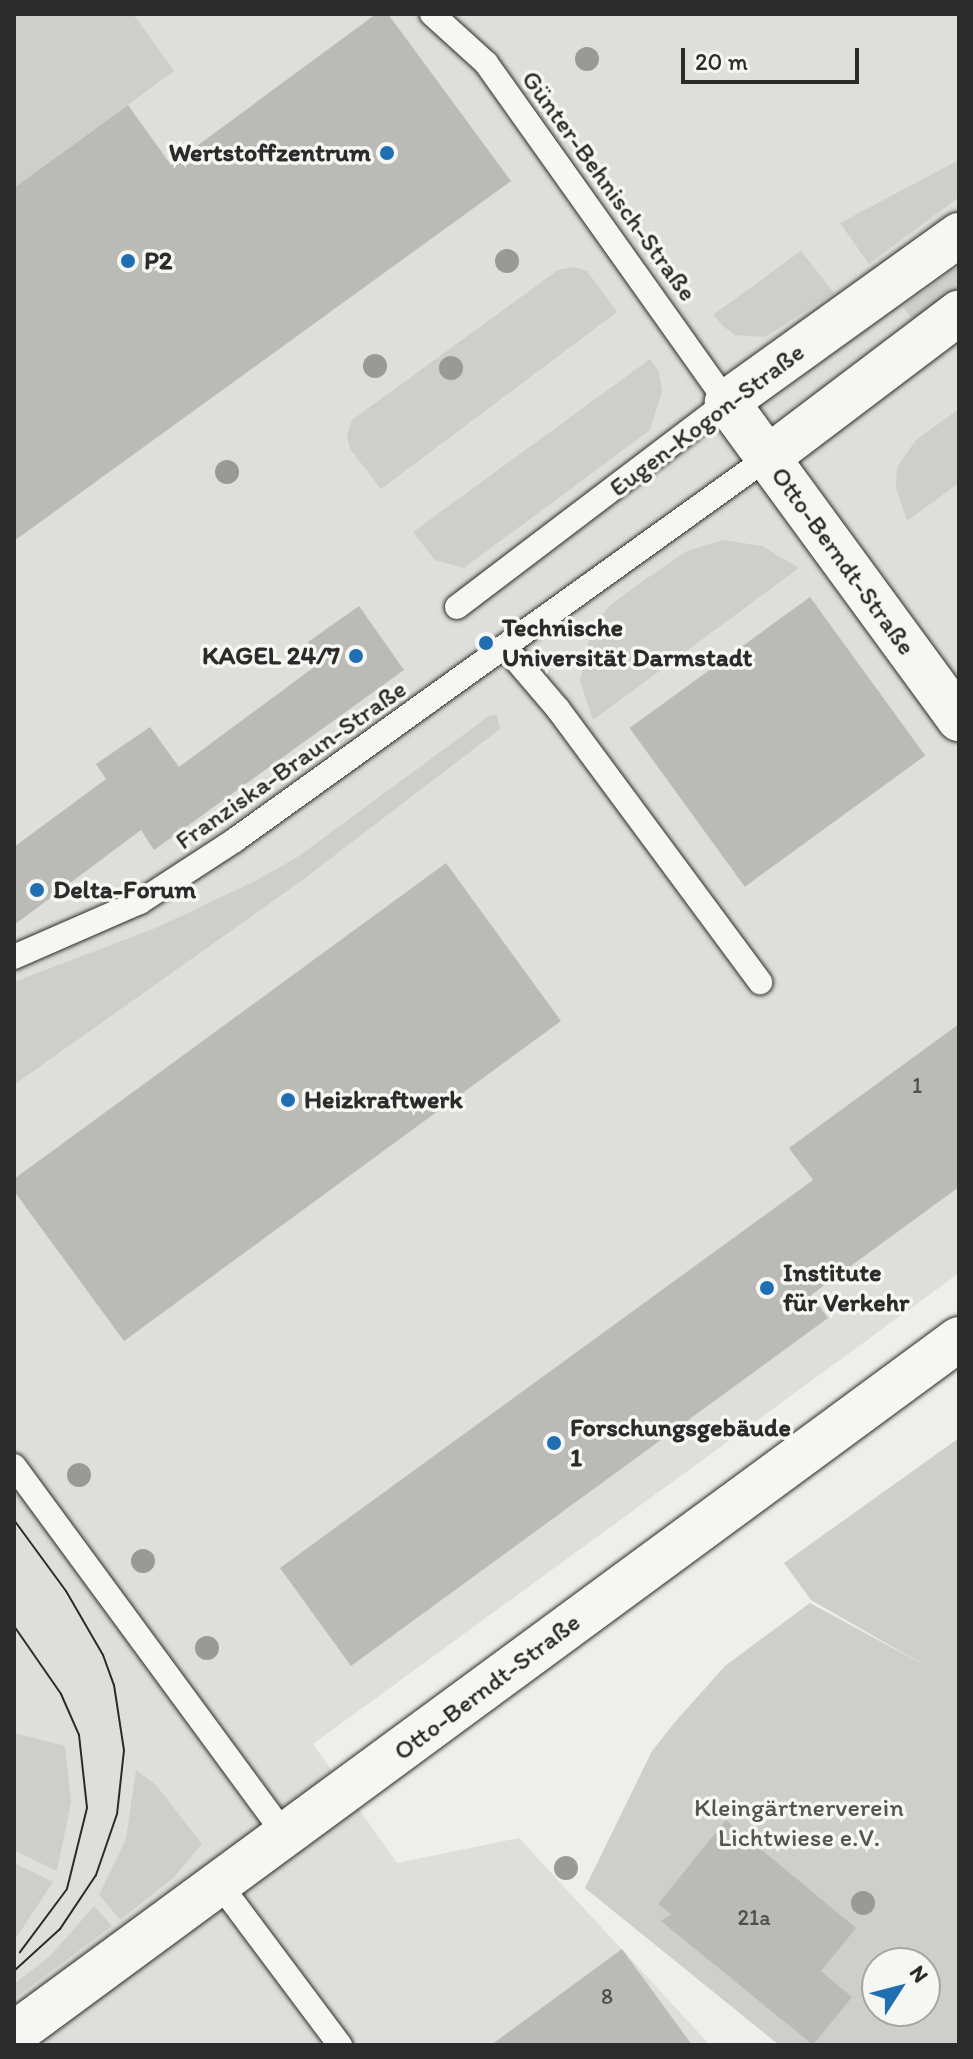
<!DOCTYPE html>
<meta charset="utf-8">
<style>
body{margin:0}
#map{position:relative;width:973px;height:2059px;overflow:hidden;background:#eeeeea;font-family:Itim,sans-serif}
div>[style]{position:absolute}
.built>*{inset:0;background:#dededb}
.green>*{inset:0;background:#cececa}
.building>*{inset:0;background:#babab7;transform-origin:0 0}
.roads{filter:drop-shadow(0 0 2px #2b2b2b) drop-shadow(0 0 2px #2b2b2b)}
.lane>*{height:24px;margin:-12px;padding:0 12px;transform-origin:12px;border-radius:12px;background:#f6f6f2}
.street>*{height:44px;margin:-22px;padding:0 22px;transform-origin:22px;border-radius:22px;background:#f6f6f2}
.tram>*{height:2px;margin:-1px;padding:0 1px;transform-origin:1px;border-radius:1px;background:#2b2b2b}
.trees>*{width:24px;height:24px;margin:-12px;border-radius:50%;background:#999997}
.dots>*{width:22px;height:22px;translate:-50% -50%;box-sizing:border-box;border:4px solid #f6f6f2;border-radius:50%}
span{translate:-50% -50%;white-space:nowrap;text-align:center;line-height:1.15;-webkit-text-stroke:7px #f6f6f2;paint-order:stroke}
.number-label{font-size:22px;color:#4f4f4e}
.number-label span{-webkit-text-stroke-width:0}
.poi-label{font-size:26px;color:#2b2b2b;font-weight:700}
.right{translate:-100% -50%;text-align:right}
.left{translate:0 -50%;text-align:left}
.street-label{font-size:26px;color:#2b2b2b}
.park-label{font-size:26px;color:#545453}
.frame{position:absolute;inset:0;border:16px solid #2b2b2b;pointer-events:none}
.north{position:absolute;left:861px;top:1947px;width:80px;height:80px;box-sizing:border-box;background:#f6f6f2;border:2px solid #a5a5a2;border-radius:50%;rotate:54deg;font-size:22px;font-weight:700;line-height:32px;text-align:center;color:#2b2b2b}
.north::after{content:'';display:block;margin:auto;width:28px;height:36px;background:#1f6fb2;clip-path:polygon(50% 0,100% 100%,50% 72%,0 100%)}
.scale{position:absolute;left:681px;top:48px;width:178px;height:36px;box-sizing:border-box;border:4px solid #2b2b2b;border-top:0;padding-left:10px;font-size:24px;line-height:28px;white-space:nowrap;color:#2b2b2b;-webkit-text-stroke:6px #f6f6f2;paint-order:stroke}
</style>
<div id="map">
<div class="built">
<i style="clip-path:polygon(14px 14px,959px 14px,959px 1273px,313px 1744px,397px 1863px,519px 1838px,710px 2045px,14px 2045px)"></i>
</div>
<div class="green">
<i style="clip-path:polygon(14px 14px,133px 14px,174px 71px,14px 188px)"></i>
<i style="clip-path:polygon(959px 160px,959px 197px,869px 264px,840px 223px)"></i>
<i style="clip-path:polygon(801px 251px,834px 293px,765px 337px,735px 335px,723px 326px,713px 315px)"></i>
<i style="clip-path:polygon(959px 266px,959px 288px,914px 321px,903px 307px)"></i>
<i style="clip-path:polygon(574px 267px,587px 271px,617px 312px,381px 489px,350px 449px,347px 436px,352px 420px,558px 270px)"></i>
<i style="clip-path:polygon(650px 359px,659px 372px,662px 392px,650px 430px,464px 568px,435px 560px,413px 532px)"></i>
<i style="clip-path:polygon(959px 409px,959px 483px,907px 521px,896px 488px,897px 467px,916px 440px)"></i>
<i style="clip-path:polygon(723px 540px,762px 546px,799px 568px,593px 720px,580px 681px,591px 630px,610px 605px,643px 581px,687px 551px)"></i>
<i style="clip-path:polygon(497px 715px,500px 729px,301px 881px,14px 1085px,14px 982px,158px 927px,257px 880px,299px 856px,489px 716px)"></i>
<i style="clip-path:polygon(959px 1438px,959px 1681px,957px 1684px,811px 1600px,784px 1563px)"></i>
<i style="clip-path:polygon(evenodd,810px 1603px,959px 1684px,959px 2045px,779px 2045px,585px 1888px,652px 1751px,675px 1722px,725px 1666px,810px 1603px,877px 1963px,925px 1963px,925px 2011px,877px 2011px,877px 1963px)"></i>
<i style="clip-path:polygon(14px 1733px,65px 1746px,71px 1802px,57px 1871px,14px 1850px)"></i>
<i style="clip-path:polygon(136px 1770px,156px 1785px,202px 1844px,174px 1877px,120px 1920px,99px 1895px,126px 1839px)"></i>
<i style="clip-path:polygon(14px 1863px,53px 1882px,14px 1941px)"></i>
<i style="clip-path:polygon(94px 1906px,112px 1926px,14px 1999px,14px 1984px,50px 1956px)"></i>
</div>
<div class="building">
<i style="clip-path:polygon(376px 14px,388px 14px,511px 181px,14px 541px,14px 188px,128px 105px,171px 165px)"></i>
<i style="left:810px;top:597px;width:196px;height:223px;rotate:54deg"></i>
<i style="clip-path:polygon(359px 606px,404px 670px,154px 850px,141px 830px,14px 925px,14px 847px,106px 779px,96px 764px,150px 727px,179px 767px,321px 662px,308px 642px)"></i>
<i style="clip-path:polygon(446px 863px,561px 1021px,124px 1341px,14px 1191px,14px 1179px)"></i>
<i style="clip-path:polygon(959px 1024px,959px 1187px,811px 1295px,828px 1318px,351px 1666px,280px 1568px,813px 1180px,789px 1148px)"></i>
<i style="clip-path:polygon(726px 1820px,856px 1928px,821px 1971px,852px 1997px,813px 2045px,661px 1921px,671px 1914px,658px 1904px)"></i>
<i style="clip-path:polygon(622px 1949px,692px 2045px,491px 2045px)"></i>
</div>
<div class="roads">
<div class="lane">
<i style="left:432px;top:14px;width:73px;rotate:42.2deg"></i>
<i style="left:486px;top:63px;width:416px;rotate:54.6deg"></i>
<i style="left:727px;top:402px;width:339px;rotate:142.8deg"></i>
<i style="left:506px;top:648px;width:80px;rotate:49.6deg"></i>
<i style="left:558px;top:709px;width:340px;rotate:53.5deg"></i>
<i style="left:14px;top:957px;width:137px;rotate:-23.6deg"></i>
<i style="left:140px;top:902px;width:113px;rotate:-33.1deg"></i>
<i style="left:235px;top:840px;width:655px;rotate:-35.68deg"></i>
<i style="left:14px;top:1466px;width:461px;rotate:53.7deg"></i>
<i style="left:221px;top:1886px;width:199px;rotate:53.2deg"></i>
</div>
<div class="street">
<i style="left:959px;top:235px;width:286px;rotate:144.3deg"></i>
<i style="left:727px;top:402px;width:393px;rotate:53.8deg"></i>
<i style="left:767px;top:458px;width:241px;rotate:-37.1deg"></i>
<i style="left:14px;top:2034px;width:1173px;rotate:-36.33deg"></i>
</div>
</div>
<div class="tram">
<i style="left:14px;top:1520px;width:88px;rotate:53.8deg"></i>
<i style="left:66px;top:1591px;width:74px;rotate:60deg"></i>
<i style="left:103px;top:1655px;width:32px;rotate:70deg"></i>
<i style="left:114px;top:1685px;width:66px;rotate:81.3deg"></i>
<i style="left:124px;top:1750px;width:64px;rotate:96.2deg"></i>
<i style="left:117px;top:1814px;width:65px;rotate:109deg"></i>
<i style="left:96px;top:1875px;width:65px;rotate:123.7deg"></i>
<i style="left:60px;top:1929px;width:62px;rotate:137.6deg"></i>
<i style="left:14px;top:1626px;width:83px;rotate:55.3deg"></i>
<i style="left:61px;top:1694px;width:45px;rotate:66.3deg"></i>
<i style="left:79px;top:1735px;width:73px;rotate:83.7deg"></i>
<i style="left:87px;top:1808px;width:83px;rotate:103.9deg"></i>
<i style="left:67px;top:1889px;width:79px;rotate:126.7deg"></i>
</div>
<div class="trees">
<i style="left:587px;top:59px"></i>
<i style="left:507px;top:261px"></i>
<i style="left:375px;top:366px"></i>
<i style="left:451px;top:368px"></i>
<i style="left:227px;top:472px"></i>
<i style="left:79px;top:1475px"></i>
<i style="left:143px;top:1561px"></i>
<i style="left:207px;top:1648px"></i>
<i style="left:566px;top:1868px"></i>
<i style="left:863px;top:1903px"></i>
</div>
<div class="dots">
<i style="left:387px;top:153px;background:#1f6fb2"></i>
<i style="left:128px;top:261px;background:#1f6fb2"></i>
<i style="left:486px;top:643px;background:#1f6fb2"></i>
<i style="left:356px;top:656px;background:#1f6fb2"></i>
<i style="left:37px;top:890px;background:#1f6fb2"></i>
<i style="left:288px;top:1100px;background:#1f6fb2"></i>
<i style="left:767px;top:1288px;background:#1f6fb2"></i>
<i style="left:554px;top:1443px;background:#1f6fb2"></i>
</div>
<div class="number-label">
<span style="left:917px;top:1086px">1</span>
<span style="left:754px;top:1918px">21a</span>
<span style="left:607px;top:1997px">8</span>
</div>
<div class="poi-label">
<span class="right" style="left:371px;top:153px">Wertstoffzentrum</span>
<span class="left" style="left:144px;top:261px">P2</span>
<span class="left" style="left:502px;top:643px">Technische<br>Universität Darmstadt</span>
<span class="right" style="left:340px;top:656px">KAGEL 24/7</span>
<span class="left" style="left:53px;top:890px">Delta-Forum</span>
<span class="left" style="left:304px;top:1100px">Heizkraftwerk</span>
<span class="left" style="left:783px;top:1288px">Institute<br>für Verkehr</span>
<span class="left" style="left:570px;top:1443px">Forschungsgebäude<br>1</span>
</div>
<div class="street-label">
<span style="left:609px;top:186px;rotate:54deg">Günter-Behnisch-Straße</span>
<span style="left:707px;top:420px;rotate:-37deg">Eugen-Kogon-Straße</span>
<span style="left:843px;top:561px;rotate:54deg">Otto-Berndt-Straße</span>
<span style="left:291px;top:765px;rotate:-35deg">Franziska-Braun-Straße</span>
<span style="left:487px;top:1687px;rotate:-37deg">Otto-Berndt-Straße</span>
</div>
<div class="park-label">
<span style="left:799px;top:1823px">Kleingärtnerverein<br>Lichtwiese e.V.</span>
</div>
<div class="frame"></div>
<div class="north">N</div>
<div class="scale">20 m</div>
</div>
